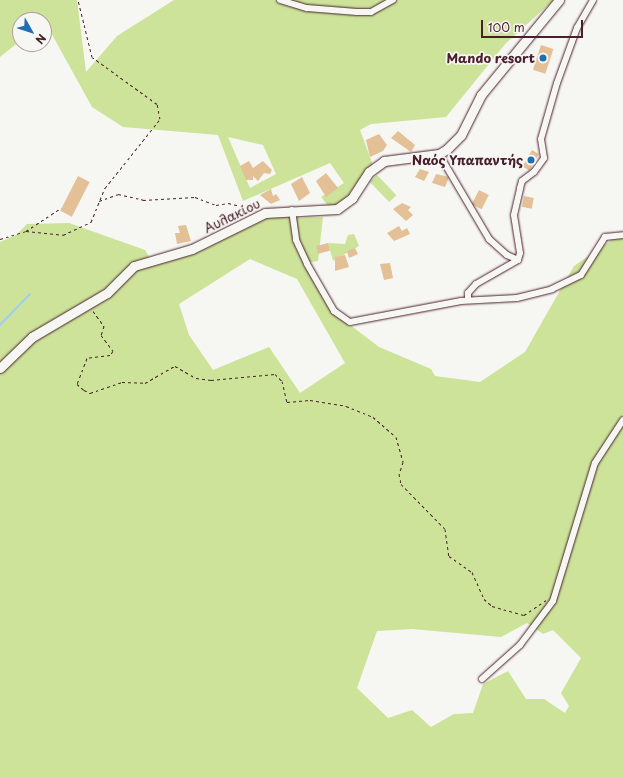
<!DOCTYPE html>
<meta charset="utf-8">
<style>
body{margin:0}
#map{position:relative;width:623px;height:777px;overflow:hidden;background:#f6f6f2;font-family:"Playpen Sans",sans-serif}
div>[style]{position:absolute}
.green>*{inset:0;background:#cce399;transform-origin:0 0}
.stream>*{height:2px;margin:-1px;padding:0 1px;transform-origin:1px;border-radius:1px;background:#9ccdf8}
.building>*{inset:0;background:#e3c095;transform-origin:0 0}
.path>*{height:1px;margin-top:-0.5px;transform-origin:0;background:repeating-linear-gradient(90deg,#4a1f2b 0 3px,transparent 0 6px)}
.roads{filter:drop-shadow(0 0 1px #4a1f2b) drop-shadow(0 0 1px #4a1f2b)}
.street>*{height:6px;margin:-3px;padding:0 3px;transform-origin:3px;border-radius:3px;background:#f6f6f2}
.secondary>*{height:9px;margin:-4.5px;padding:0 4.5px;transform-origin:4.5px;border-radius:4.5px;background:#f6f6f2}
.dots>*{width:11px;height:11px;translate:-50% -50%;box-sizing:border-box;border:2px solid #f6f6f2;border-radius:50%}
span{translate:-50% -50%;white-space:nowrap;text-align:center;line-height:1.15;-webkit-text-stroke:3.5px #f6f6f2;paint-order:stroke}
.poi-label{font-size:13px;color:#4a1f2b;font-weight:700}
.right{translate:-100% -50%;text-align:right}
.street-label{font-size:13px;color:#4a1f2b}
.north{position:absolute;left:12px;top:12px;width:40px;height:40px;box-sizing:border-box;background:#f6f6f2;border:1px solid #b1a0a2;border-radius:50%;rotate:129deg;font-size:11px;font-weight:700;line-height:16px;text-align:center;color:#4a1f2b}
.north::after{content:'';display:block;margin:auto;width:14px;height:18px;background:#1f6fb2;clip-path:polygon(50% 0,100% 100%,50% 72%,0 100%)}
.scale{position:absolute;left:481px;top:20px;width:102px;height:18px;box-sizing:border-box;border:2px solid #4a1f2b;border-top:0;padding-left:5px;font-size:12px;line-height:14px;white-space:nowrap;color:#4a1f2b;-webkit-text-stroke:3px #f6f6f2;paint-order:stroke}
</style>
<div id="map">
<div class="green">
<i style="clip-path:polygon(evenodd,0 0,77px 0,86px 72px,117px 36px,174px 0,554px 0,506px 43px,446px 117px,371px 124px,360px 130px,374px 168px,361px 186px,332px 211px,321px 197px,344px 183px,330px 163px,243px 201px,218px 135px,123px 127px,92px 107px,44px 20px,20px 20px,20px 41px,0 57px,0 0,228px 137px,263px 145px,276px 174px,250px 188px,228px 137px)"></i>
<i style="left:377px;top:175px;width:28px;height:10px;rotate:46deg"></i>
<i style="clip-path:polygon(evenodd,278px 210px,295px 218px,323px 217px,318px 261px,306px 263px,341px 318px,379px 347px,431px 369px,435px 376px,480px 382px,525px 352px,574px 266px,623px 232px,623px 777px,0 777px,0 242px,16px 235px,27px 224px,69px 223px,145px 250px,151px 260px,192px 250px,278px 210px,250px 259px,297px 279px,345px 363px,300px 393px,269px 347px,213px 370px,189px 335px,179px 304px,250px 259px,278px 210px,527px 623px,543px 634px,553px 630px,581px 658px,561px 693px,569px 706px,565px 713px,544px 699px,526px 699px,508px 671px,483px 684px,473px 713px,454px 714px,431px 727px,412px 710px,388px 718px,357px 688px,377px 631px,412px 629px,501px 637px,527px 623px)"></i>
<i style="clip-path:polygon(354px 234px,359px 246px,333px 261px,328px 243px,345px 244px,348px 235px)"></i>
</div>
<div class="stream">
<i style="left:0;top:325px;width:43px;rotate:-45.9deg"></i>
</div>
<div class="building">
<i style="left:541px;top:45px;width:13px;height:26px;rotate:18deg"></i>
<i style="clip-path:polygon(398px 131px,415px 145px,411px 152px,391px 138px)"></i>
<i style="clip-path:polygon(379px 134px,387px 145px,383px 151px,370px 157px,366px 140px)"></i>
<i style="left:532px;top:150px;width:8px;height:19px;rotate:30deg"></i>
<i style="clip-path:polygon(249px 161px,253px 168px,263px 161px,272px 170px,270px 174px,264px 173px,258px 181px,253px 176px,253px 180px,246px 180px,240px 166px)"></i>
<i style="clip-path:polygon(420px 169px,429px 172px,424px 181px,415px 177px)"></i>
<i style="clip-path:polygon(326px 173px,338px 188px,326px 197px,316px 181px)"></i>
<i style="clip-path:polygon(436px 174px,449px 177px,445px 187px,432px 183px)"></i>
<i style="left:78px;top:176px;width:13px;height:39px;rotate:27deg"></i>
<i style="clip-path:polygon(302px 177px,310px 193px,299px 201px,291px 184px)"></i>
<i style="clip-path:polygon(271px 189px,273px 196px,276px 194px,280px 200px,271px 204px,260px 195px)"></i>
<i style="left:479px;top:190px;width:11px;height:16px;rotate:27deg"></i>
<i style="left:524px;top:196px;width:10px;height:11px;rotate:11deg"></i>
<i style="clip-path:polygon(402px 203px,411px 207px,408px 210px,413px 215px,406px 221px,393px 209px)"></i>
<i style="clip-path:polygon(186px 225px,191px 241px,177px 244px,175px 233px,180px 233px,178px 226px)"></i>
<i style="clip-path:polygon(399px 226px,402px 231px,407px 228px,410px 234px,394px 241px,387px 233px)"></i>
<i style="left:328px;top:243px;width:8px;height:12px;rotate:76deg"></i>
<i style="clip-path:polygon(355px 248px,358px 254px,349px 258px,347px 251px)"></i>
<i style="clip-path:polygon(345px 255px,349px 267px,335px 271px,335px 257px)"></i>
<i style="clip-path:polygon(390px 263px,393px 278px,384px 280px,380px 264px)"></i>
</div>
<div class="path">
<i style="left:99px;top:201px;width:20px;rotate:-20deg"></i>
<i style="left:118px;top:194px;width:26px;rotate:13deg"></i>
<i style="left:143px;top:200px;width:52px;rotate:-3.3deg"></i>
<i style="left:195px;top:197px;width:22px;rotate:21deg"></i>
<i style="left:216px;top:205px;width:12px;rotate:-9deg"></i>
<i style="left:228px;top:203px;width:13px;rotate:13deg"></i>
<i style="left:241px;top:206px;width:10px;rotate:37deg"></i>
<i style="left:26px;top:231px;width:42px;rotate:-33.3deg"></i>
<i style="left:0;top:239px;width:27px;rotate:-17deg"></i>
<i style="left:26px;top:231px;width:37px;rotate:6deg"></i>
<i style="left:63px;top:235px;width:31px;rotate:-25deg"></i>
<i style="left:91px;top:222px;width:37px;rotate:-68deg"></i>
<i style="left:105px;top:188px;width:88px;rotate:-51.4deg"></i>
<i style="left:160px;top:119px;width:15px;rotate:-101deg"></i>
<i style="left:157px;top:104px;width:80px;rotate:-144.1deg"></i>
<i style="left:92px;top:57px;width:59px;rotate:-103.8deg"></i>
<i style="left:93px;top:311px;width:19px;rotate:54deg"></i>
<i style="left:104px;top:326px;width:9px;rotate:108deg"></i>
<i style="left:101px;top:335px;width:20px;rotate:53deg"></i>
<i style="left:113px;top:351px;width:5px;rotate:127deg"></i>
<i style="left:110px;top:355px;width:23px;rotate:173deg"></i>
<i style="left:87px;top:358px;width:28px;rotate:111deg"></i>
<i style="left:77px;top:384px;width:9px;rotate:41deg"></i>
<i style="left:84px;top:390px;width:7px;rotate:27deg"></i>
<i style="left:90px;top:393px;width:34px;rotate:-19deg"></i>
<i style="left:122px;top:382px;width:23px;rotate:2deg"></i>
<i style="left:145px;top:383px;width:34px;rotate:-30deg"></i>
<i style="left:175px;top:366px;width:24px;rotate:30deg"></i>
<i style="left:196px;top:378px;width:15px;rotate:8deg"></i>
<i style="left:211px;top:380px;width:64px;rotate:-5.4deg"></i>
<i style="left:275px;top:374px;width:10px;rotate:45deg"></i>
<i style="left:282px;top:381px;width:22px;rotate:77deg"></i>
<i style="left:287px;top:402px;width:23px;rotate:-5deg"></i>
<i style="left:310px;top:400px;width:36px;rotate:9deg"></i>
<i style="left:346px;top:406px;width:29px;rotate:22deg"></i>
<i style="left:373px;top:417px;width:30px;rotate:41deg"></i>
<i style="left:396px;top:437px;width:26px;rotate:74deg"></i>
<i style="left:403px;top:462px;width:13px;rotate:108deg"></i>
<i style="left:399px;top:474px;width:10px;rotate:79deg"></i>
<i style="left:401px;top:484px;width:63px;rotate:45.6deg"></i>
<i style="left:445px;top:529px;width:27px;rotate:82deg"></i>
<i style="left:449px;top:556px;width:28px;rotate:35deg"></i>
<i style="left:472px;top:572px;width:30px;rotate:66deg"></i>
<i style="left:484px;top:599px;width:11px;rotate:41deg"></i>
<i style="left:492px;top:606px;width:33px;rotate:16deg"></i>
<i style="left:524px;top:615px;width:27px;rotate:-34deg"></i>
</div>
<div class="roads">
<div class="street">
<i style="left:280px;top:0;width:28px;rotate:17deg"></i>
<i style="left:307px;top:8px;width:50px;rotate:4.6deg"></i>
<i style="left:357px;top:12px;width:14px"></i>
<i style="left:371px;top:12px;width:25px;rotate:-29deg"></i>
<i style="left:439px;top:154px;width:99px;rotate:59.5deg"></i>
<i style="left:489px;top:239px;width:24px;rotate:42deg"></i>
<i style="left:507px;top:255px;width:12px;rotate:24deg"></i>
<i style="left:292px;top:210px;width:30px;rotate:82deg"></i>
<i style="left:296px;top:240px;width:26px;rotate:65deg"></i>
<i style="left:307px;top:264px;width:54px;rotate:60.1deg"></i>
<i style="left:334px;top:311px;width:19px;rotate:35deg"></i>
<i style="left:350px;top:322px;width:113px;rotate:-10.7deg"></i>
<i style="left:461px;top:301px;width:56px;rotate:-3.1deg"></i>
<i style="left:517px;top:298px;width:36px;rotate:-14deg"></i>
<i style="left:552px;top:289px;width:32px;rotate:-26deg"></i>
<i style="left:581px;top:275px;width:45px;rotate:-57.7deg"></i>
<i style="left:605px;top:237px;width:18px;rotate:-6deg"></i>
<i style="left:468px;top:300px;width:7px;rotate:-90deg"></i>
<i style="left:468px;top:293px;width:12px;rotate:-48deg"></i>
<i style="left:476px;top:284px;width:48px;rotate:-29.7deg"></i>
<i style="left:518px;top:260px;width:7px;rotate:-74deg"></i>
<i style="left:520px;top:253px;width:38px;rotate:-99deg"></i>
<i style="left:514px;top:215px;width:28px;rotate:-77deg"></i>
<i style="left:520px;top:188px;width:7px;rotate:-74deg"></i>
<i style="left:522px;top:181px;width:15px;rotate:-37deg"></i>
<i style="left:534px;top:172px;width:17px;rotate:-54deg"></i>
<i style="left:544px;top:158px;width:19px;rotate:-99deg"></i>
<i style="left:541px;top:139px;width:58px;rotate:-74.1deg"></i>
<i style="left:557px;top:83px;width:59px;rotate:-70deg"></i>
<i style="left:577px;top:28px;width:32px;rotate:-60deg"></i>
<i style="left:482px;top:679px;width:51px;rotate:-41.8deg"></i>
<i style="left:520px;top:645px;width:55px;rotate:-53.1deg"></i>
<i style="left:553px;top:601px;width:144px;rotate:-73.1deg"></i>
<i style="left:595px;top:463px;width:51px;rotate:-56.9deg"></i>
</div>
<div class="secondary">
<i style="left:0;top:368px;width:45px;rotate:-44.1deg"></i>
<i style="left:32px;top:337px;width:87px;rotate:-30.4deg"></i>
<i style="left:107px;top:293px;width:38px;rotate:-45deg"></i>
<i style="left:134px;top:266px;width:60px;rotate:-16.3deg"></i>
<i style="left:192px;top:249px;width:81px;rotate:-26.3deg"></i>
<i style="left:265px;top:213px;width:72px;rotate:-3.2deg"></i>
<i style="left:337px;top:209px;width:19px;rotate:-36deg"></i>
<i style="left:352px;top:198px;width:31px;rotate:-57deg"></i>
<i style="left:369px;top:172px;width:19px;rotate:-36deg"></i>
<i style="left:384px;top:161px;width:55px;rotate:-7.3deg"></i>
<i style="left:439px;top:154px;width:9px;rotate:-32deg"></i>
<i style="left:447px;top:149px;width:20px;rotate:-45deg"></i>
<i style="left:461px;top:135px;width:45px;rotate:-63.4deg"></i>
<i style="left:481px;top:95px;width:123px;rotate:-50.6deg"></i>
</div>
</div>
<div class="dots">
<i style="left:543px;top:58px;background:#1f6fb2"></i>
<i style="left:531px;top:160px;background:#1f6fb2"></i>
</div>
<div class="poi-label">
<span class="right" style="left:535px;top:58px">Mando resort</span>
<span class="right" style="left:523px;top:160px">Ναός Υπαπαντής</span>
</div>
<div class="street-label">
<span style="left:232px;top:216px;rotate:-26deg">Αυλακίου</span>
</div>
<div class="north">N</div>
<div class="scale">100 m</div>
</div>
